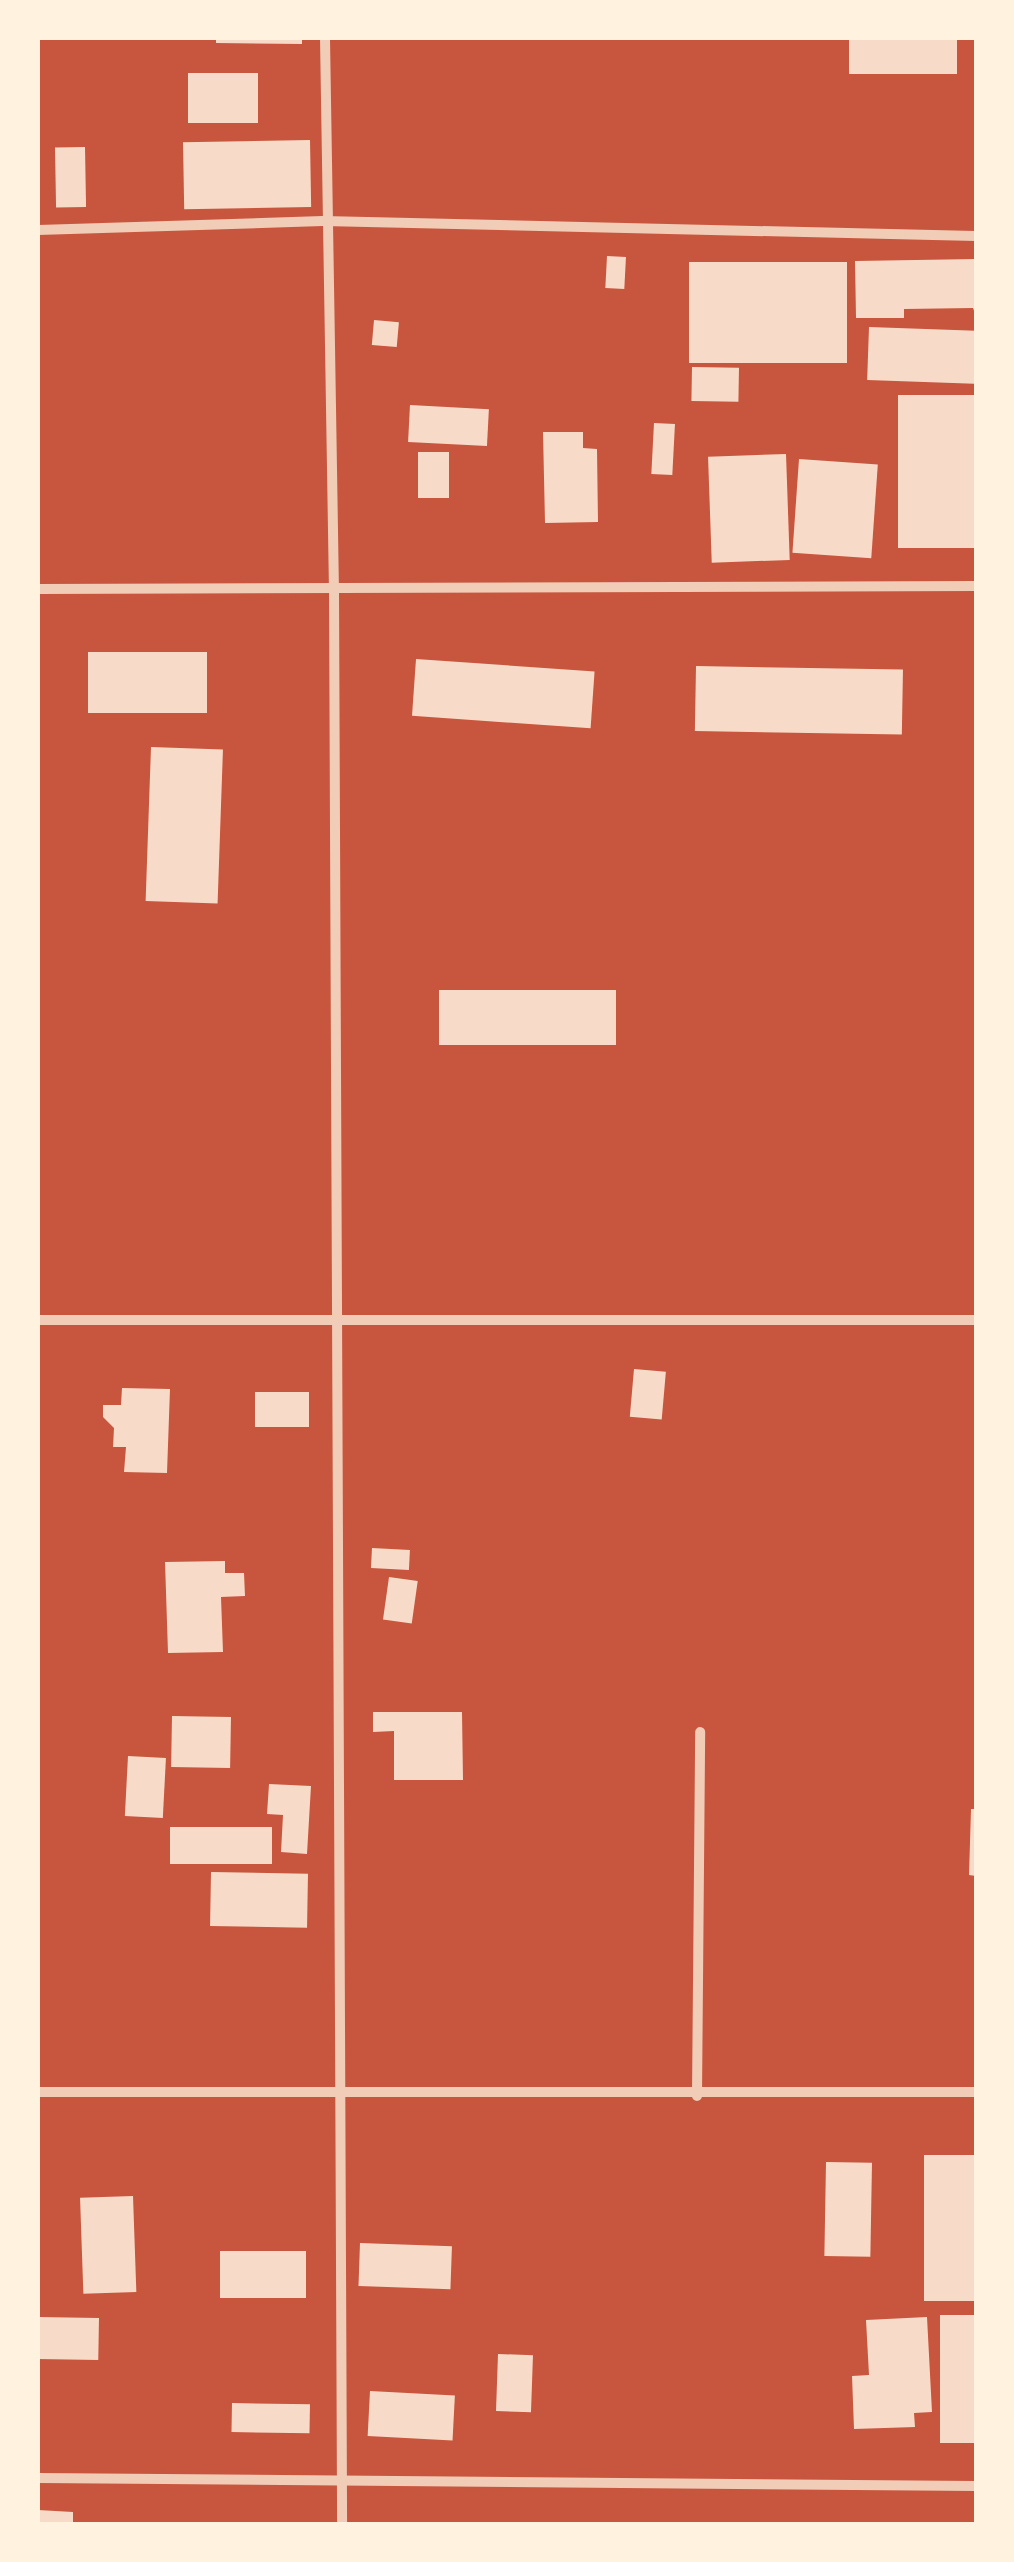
<!DOCTYPE html>
<style>
body{margin:0}
#map{position:relative;width:1014px;height:2562px;overflow:hidden;background:#c8553d;font-family:Overpass,sans-serif}
div>[style]{position:absolute}
.building>*{inset:0;background:#f7dbc8;transform-origin:0 0}
.minor>*{height:10px;margin:-5px;padding:0 5px;transform-origin:5px;border-radius:5px;background:#f1ccb7}
span{translate:-50% -50%;white-space:nowrap;text-align:center;line-height:1.15;-webkit-text-stroke:10px #fff3e0;paint-order:stroke}
.frame{position:absolute;inset:0;border:40px solid #fff3e0;pointer-events:none}
</style>
<div id="map">
<div class="building">
<i style="clip-path:polygon(216px 38px,302px 38px,302px 44px,216px 43px)"></i>
<i style="left:849px;top:38px;width:108px;height:36px"></i>
<i style="left:258px;top:73px;width:50px;height:70px;rotate:90deg"></i>
<i style="left:310px;top:140px;width:67px;height:127px;rotate:89deg"></i>
<i style="left:85px;top:147px;width:60px;height:30px;rotate:89deg"></i>
<i style="left:607px;top:256px;width:19px;height:32px;rotate:3deg"></i>
<i style="clip-path:polygon(976px 259px,976px 316px,973px 308px,904px 309px,904px 318px,856px 318px,855px 261px)"></i>
<i style="left:689px;top:262px;width:158px;height:101px"></i>
<i style="left:374px;top:320px;width:25px;height:25px;rotate:5deg"></i>
<i style="left:869px;top:327px;width:107px;height:53px;rotate:2deg"></i>
<i style="left:692px;top:367px;width:47px;height:34px;rotate:1deg"></i>
<i style="left:976px;top:395px;width:153px;height:78px;rotate:90deg"></i>
<i style="left:410px;top:405px;width:79px;height:37px;rotate:3deg"></i>
<i style="left:654px;top:423px;width:21px;height:51px;rotate:3deg"></i>
<i style="clip-path:polygon(543px 432px,583px 432px,583px 448px,597px 449px,598px 522px,545px 523px)"></i>
<i style="left:418px;top:452px;width:31px;height:46px"></i>
<i style="left:786px;top:454px;width:106px;height:78px;rotate:88deg"></i>
<i style="left:799px;top:459px;width:79px;height:94px;rotate:4deg"></i>
<i style="left:88px;top:652px;width:119px;height:61px"></i>
<i style="left:416px;top:659px;width:179px;height:57px;rotate:4deg"></i>
<i style="left:696px;top:666px;width:207px;height:65px;rotate:1deg"></i>
<i style="left:151px;top:747px;width:72px;height:154px;rotate:2deg"></i>
<i style="left:439px;top:990px;width:177px;height:55px"></i>
<i style="left:634px;top:1369px;width:32px;height:48px;rotate:5deg"></i>
<i style="clip-path:polygon(122px 1388px,170px 1389px,167px 1473px,124px 1472px,126px 1447px,113px 1447px,114px 1428px,103px 1417px,103px 1405px,121px 1405px)"></i>
<i style="left:255px;top:1392px;width:54px;height:35px"></i>
<i style="left:372px;top:1548px;width:38px;height:20px;rotate:3deg"></i>
<i style="clip-path:polygon(225px 1561px,225px 1573px,244px 1573px,245px 1596px,221px 1597px,223px 1652px,168px 1653px,165px 1562px)"></i>
<i style="left:389px;top:1577px;width:29px;height:43px;rotate:8deg"></i>
<i style="clip-path:polygon(373px 1712px,462px 1712px,463px 1780px,394px 1780px,394px 1731px,373px 1732px)"></i>
<i style="left:172px;top:1716px;width:59px;height:51px;rotate:1deg"></i>
<i style="left:128px;top:1756px;width:38px;height:60px;rotate:3deg"></i>
<i style="clip-path:polygon(269px 1784px,311px 1786px,307px 1854px,281px 1852px,283px 1815px,267px 1814px)"></i>
<i style="clip-path:polygon(971px 1809px,976px 1809px,976px 1876px,969px 1875px)"></i>
<i style="left:170px;top:1827px;width:102px;height:37px"></i>
<i style="left:211px;top:1872px;width:97px;height:54px;rotate:1deg"></i>
<i style="left:976px;top:2155px;width:146px;height:52px;rotate:90deg"></i>
<i style="left:826px;top:2162px;width:46px;height:94px;rotate:1deg"></i>
<i style="left:133px;top:2196px;width:96px;height:53px;rotate:88deg"></i>
<i style="left:360px;top:2243px;width:92px;height:43px;rotate:2deg"></i>
<i style="left:220px;top:2251px;width:86px;height:47px"></i>
<i style="left:976px;top:2315px;width:128px;height:36px;rotate:90deg"></i>
<i style="left:38px;top:2317px;width:61px;height:42px;rotate:1deg"></i>
<i style="clip-path:polygon(927px 2317px,932px 2412px,914px 2413px,915px 2427px,854px 2429px,852px 2376px,869px 2375px,866px 2320px)"></i>
<i style="left:498px;top:2354px;width:35px;height:57px;rotate:2deg"></i>
<i style="left:370px;top:2391px;width:85px;height:45px;rotate:3deg"></i>
<i style="left:232px;top:2403px;width:78px;height:29px;rotate:1deg"></i>
<i style="clip-path:polygon(38px 2510px,73px 2512px,73px 2524px,38px 2524px)"></i>
</div>
<div class="minor">
<i style="left:325px;top:38px;width:553px;rotate:89.07deg"></i>
<i style="left:334px;top:591px;width:1933px;rotate:89.76deg"></i>
<i style="left:38px;top:230px;width:285px;rotate:-1.8deg"></i>
<i style="left:323px;top:221px;width:653px;rotate:1.32deg"></i>
<i style="left:38px;top:589px;width:938px;rotate:-0.18deg"></i>
<i style="left:38px;top:1320px;width:938px"></i>
<i style="left:38px;top:2092px;width:938px"></i>
<i style="left:697px;top:2096px;width:364px;rotate:-89.5deg"></i>
<i style="left:38px;top:2478px;width:938px;rotate:0.49deg"></i>
</div>
<div class="frame"></div>
</div>
